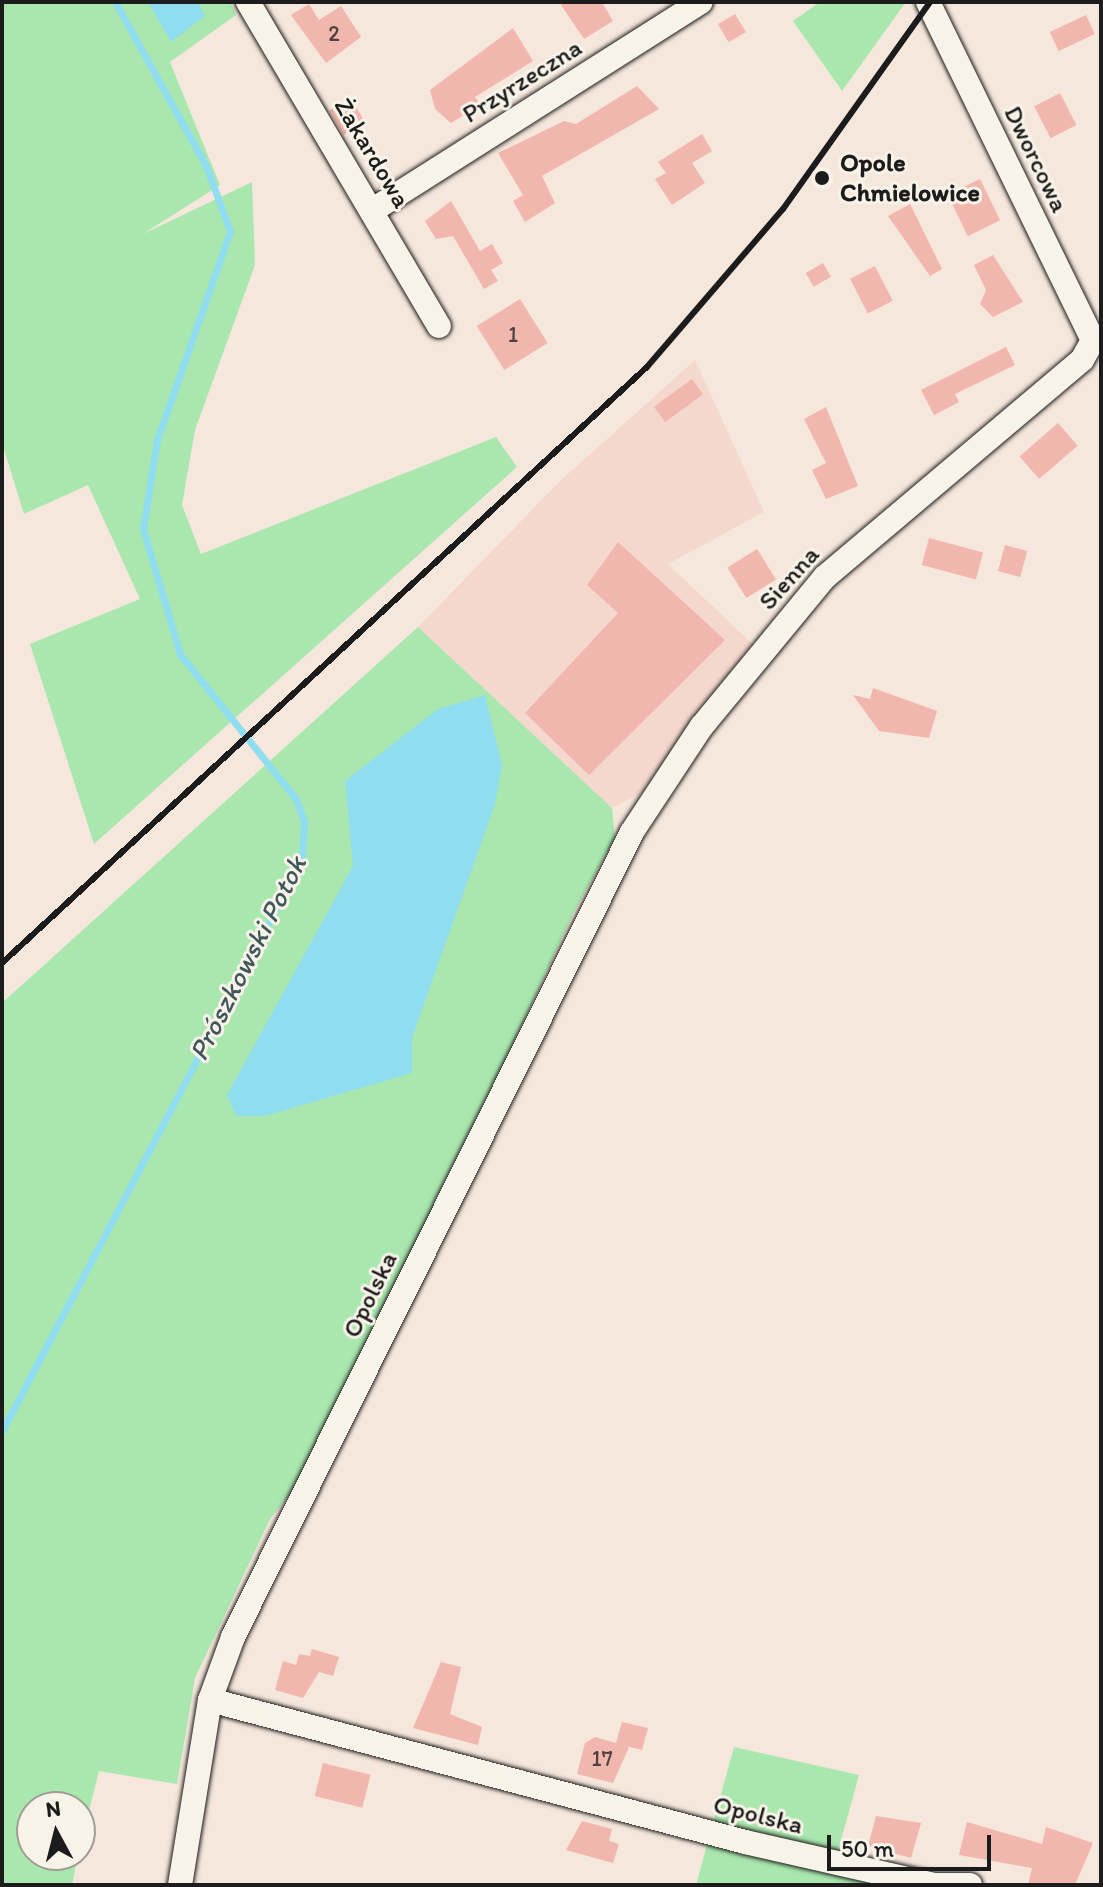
<!DOCTYPE html>
<meta charset="utf-8">
<style>
body{margin:0}
#map{position:relative;width:1103px;height:1887px;overflow:hidden;background:#f6e7dc;font-family:Itim,sans-serif}
div>[style]{position:absolute}
.built>*{inset:0;background:#f4d8ce}
.green>*{inset:0;background:#a9e7ae}
.water>*{inset:0;background:#90ddf0}
.stream>*{height:7px;margin:-3.5px;padding:0 3.5px;transform-origin:3.5px;border-radius:3.5px;background:#90ddf0}
.building>*{inset:0;background:#f1b6ad;transform-origin:0 0}
.roads{filter:drop-shadow(0 0 2px #1c1c1c) drop-shadow(0 0 2px #1c1c1c)}
.minor>*{height:24px;margin:-12px;padding:0 12px;transform-origin:12px;border-radius:12px;background:#f7f3e8}
.rail>*{height:6px;margin:-3px;padding:0 3px;transform-origin:3px;border-radius:3px;background:#1c1c1c}
.dots>*{width:22px;height:22px;translate:-50% -50%;box-sizing:border-box;border:4px solid #f7f3e8;border-radius:50%}
span{translate:-50% -50%;white-space:nowrap;text-align:center;line-height:1.15;-webkit-text-stroke:6px #f7f3e8;paint-order:stroke}
.number-label{font-size:22px;color:#514240}
.number-label span{-webkit-text-stroke-width:0}
.street-label{font-size:26px;color:#1c1c1c}
.poi-label{font-size:26px;color:#1c1c1c;font-weight:700}
.left{translate:0 -50%;text-align:left}
.water-label{font-size:28px;color:#3f565c;font-style:italic}
.frame{position:absolute;inset:0;border:4px solid #1c1c1c;pointer-events:none}
.north{position:absolute;left:16px;top:1791px;width:80px;height:80px;box-sizing:border-box;background:#f7f3e8;border:2px solid #9f9d96;border-radius:50%;rotate:353deg;font-size:22px;font-weight:700;line-height:32px;text-align:center;color:#1c1c1c}
.north::after{content:'';display:block;margin:auto;width:28px;height:36px;background:#1c1c1c;clip-path:polygon(50% 0,100% 100%,50% 72%,0 100%)}
.scale{position:absolute;left:827px;top:1835px;width:164px;height:36px;box-sizing:border-box;border:4px solid #1c1c1c;border-top:0;padding-left:10px;font-size:24px;line-height:28px;white-space:nowrap;color:#1c1c1c;-webkit-text-stroke:6px #f7f3e8;paint-order:stroke}
</style>
<div id="map">
<div class="built">
<i style="clip-path:polygon(695px 360px,764px 512px,668px 564px,761px 652px,664px 781px,612px 808px,418px 627px,559px 482px)"></i>
</div>
<div class="green">
<i style="clip-path:polygon(2px 2px,230px 2px,236px 15px,170px 62px,220px 185px,143px 234px,252px 182px,255px 265px,195px 430px,182px 505px,201px 554px,496px 437px,517px 467px,94px 844px,30px 644px,140px 599px,88px 485px,24px 514px,2px 443px)"></i>
<i style="clip-path:polygon(820px 2px,906px 2px,842px 91px,793px 21px)"></i>
<i style="clip-path:polygon(418px 627px,612px 808px,615px 838px,574px 912px,326px 1449px,270px 1519px,195px 1678px,177px 1784px,99px 1771px,80px 1847px,80px 1807px,32px 1807px,32px 1855px,78px 1855px,72px 1885px,2px 1885px,2px 1003px)"></i>
<i style="clip-path:polygon(734px 1747px,859px 1775px,838px 1851px,952px 1885px,696px 1885px)"></i>
</div>
<div class="water">
<i style="clip-path:polygon(148px 2px,198px 2px,205px 16px,171px 42px)"></i>
<i style="clip-path:polygon(485px 695px,502px 765px,495px 804px,412px 1038px,412px 1073px,265px 1116px,236px 1116px,227px 1095px,353px 866px,345px 781px,438px 709px)"></i>
</div>
<div class="stream">
<i style="left:2px;top:1431px;width:646px;rotate:-62.32deg"></i>
<i style="left:302px;top:859px;width:38px;rotate:-87deg"></i>
<i style="left:304px;top:821px;width:23px;rotate:-110deg"></i>
<i style="left:296px;top:799px;width:186px;rotate:-128.7deg"></i>
<i style="left:180px;top:654px;width:130px;rotate:-106.5deg"></i>
<i style="left:143px;top:529px;width:90px;rotate:-81.1deg"></i>
<i style="left:157px;top:440px;width:221px;rotate:-70.7deg"></i>
<i style="left:230px;top:231px;width:69px;rotate:-110.3deg"></i>
<i style="left:206px;top:166px;width:188px;rotate:-119deg"></i>
</div>
<div class="building">
<i style="clip-path:polygon(559px 2px,602px 2px,613px 21px,584px 39px)"></i>
<i style="clip-path:polygon(309px 4px,319px 20px,341px 6px,361px 37px,326px 63px,291px 15px)"></i>
<i style="left:735px;top:14px;width:21px;height:20px;rotate:59deg"></i>
<i style="left:1086px;top:15px;width:21px;height:40px;rotate:65deg"></i>
<i style="clip-path:polygon(513px 28px,533px 61px,475px 97px,480px 105px,451px 123px,435px 109px,430px 90px)"></i>
<i style="clip-path:polygon(637px 86px,659px 109px,542px 176px,555px 203px,525px 222px,513px 201px,523px 195px,498px 153px,564px 121px,576px 124px)"></i>
<i style="left:1060px;top:93px;width:36px;height:29px;rotate:63deg"></i>
<i style="left:351px;top:98px;width:28px;height:25px;rotate:60deg"></i>
<i style="clip-path:polygon(702px 134px,712px 151px,692px 163px,705px 183px,672px 205px,655px 179px,666px 173px,658px 162px)"></i>
<i style="left:980px;top:179px;width:46px;height:36px;rotate:64deg"></i>
<i style="clip-path:polygon(451px 201px,480px 251px,492px 244px,503px 263px,491px 270px,498px 281px,484px 289px,453px 236px,436px 239px,425px 221px)"></i>
<i style="clip-path:polygon(910px 204px,942px 269px,930px 276px,888px 216px)"></i>
<i style="clip-path:polygon(993px 255px,1023px 302px,993px 317px,980px 304px,986px 290px,974px 265px)"></i>
<i style="left:823px;top:263px;width:16px;height:20px;rotate:60deg"></i>
<i style="left:875px;top:266px;width:39px;height:28px;rotate:63deg"></i>
<i style="left:520px;top:299px;width:52px;height:51px;rotate:58deg"></i>
<i style="clip-path:polygon(1006px 347px,1015px 365px,955px 394px,959px 402px,934px 415px,921px 390px)"></i>
<i style="left:692px;top:379px;width:19px;height:47px;rotate:54deg"></i>
<i style="clip-path:polygon(826px 407px,858px 486px,826px 499px,812px 470px,826px 463px,804px 419px)"></i>
<i style="left:1058px;top:423px;width:30px;height:51px;rotate:49deg"></i>
<i style="left:929px;top:538px;width:56px;height:28px;rotate:15deg"></i>
<i style="clip-path:polygon(618px 542px,725px 640px,589px 775px,525px 713px,618px 613px,587px 585px)"></i>
<i style="left:1005px;top:545px;width:23px;height:27px;rotate:15deg"></i>
<i style="left:757px;top:549px;width:36px;height:35px;rotate:58deg"></i>
<i style="clip-path:polygon(873px 688px,937px 711px,929px 738px,879px 731px,853px 695px,870px 699px)"></i>
<i style="clip-path:polygon(312px 1649px,339px 1657px,333px 1676px,319px 1672px,303px 1698px,275px 1690px,283px 1661px,296px 1665px,299px 1654px,310px 1656px)"></i>
<i style="clip-path:polygon(441px 1662px,461px 1667px,450px 1714px,482px 1727px,478px 1745px,413px 1728px)"></i>
<i style="clip-path:polygon(622px 1722px,648px 1728px,642px 1750px,622px 1745px,629px 1747px,613px 1783px,577px 1774px,585px 1743px,595px 1737px,616px 1743px)"></i>
<i style="left:323px;top:1763px;width:49px;height:34px;rotate:14deg"></i>
<i style="clip-path:polygon(876px 1816px,921px 1823px,911px 1858px,868px 1846px)"></i>
<i style="clip-path:polygon(582px 1821px,612px 1829px,609px 1841px,619px 1844px,613px 1863px,566px 1850px)"></i>
<i style="clip-path:polygon(967px 1822px,1042px 1844px,1046px 1827px,1093px 1843px,1075px 1885px,1028px 1885px,1032px 1868px,959px 1855px)"></i>
</div>
<div class="roads">
<div class="minor">
<i style="left:248px;top:2px;width:376px;rotate:59.5deg"></i>
<i style="left:928px;top:2px;width:376px;rotate:64deg"></i>
<i style="left:373px;top:210px;width:388px;rotate:-32.4deg"></i>
<i style="left:210px;top:1700px;width:554px;rotate:14.86deg"></i>
<i style="left:745px;top:1842px;width:194px;rotate:12.8deg"></i>
<i style="left:934px;top:1885px;width:36px"></i>
<i style="left:180px;top:1885px;width:187px;rotate:-80.8deg"></i>
<i style="left:210px;top:1700px;width:67px;rotate:-69.9deg"></i>
<i style="left:233px;top:1637px;width:898px;rotate:-63.63deg"></i>
<i style="left:632px;top:832px;width:127px;rotate:-56.6deg"></i>
<i style="left:702px;top:726px;width:193px;rotate:-50.5deg"></i>
<i style="left:825px;top:577px;width:336px;rotate:-40.2deg"></i>
<i style="left:1082px;top:360px;width:23px;rotate:-61deg"></i>
</div>
</div>
<div class="rail">
<i style="left:2px;top:963px;width:878px;rotate:-42.74deg"></i>
<i style="left:647px;top:367px;width:208px;rotate:-49.3deg"></i>
<i style="left:783px;top:209px;width:254px;rotate:-54.6deg"></i>
</div>
<div class="dots">
<i style="left:822px;top:178px;background:#1c1c1c"></i>
</div>
<div class="number-label">
<span style="left:334px;top:34px">2</span>
<span style="left:513px;top:335px">1</span>
<span style="left:602px;top:1759px">17</span>
</div>
<div class="street-label">
<span style="left:522px;top:81px;rotate:-32deg">Przyrzeczna</span>
<span style="left:372px;top:153px;rotate:59deg">Żakardowa</span>
<span style="left:1036px;top:159px;rotate:64deg">Dworcowa</span>
<span style="left:789px;top:578px;rotate:-48deg">Sienna</span>
<span style="left:370px;top:1295px;rotate:-64deg">Opolska</span>
<span style="left:758px;top:1815px;rotate:14deg">Opolska</span>
</div>
<div class="poi-label">
<span class="left" style="left:840px;top:178px">Opole<br>Chmielowice</span>
</div>
<div class="water-label">
<span style="left:247px;top:958px;rotate:-63deg">Prószkowski Potok</span>
</div>
<div class="frame"></div>
<div class="north">N</div>
<div class="scale">50 m</div>
</div>
